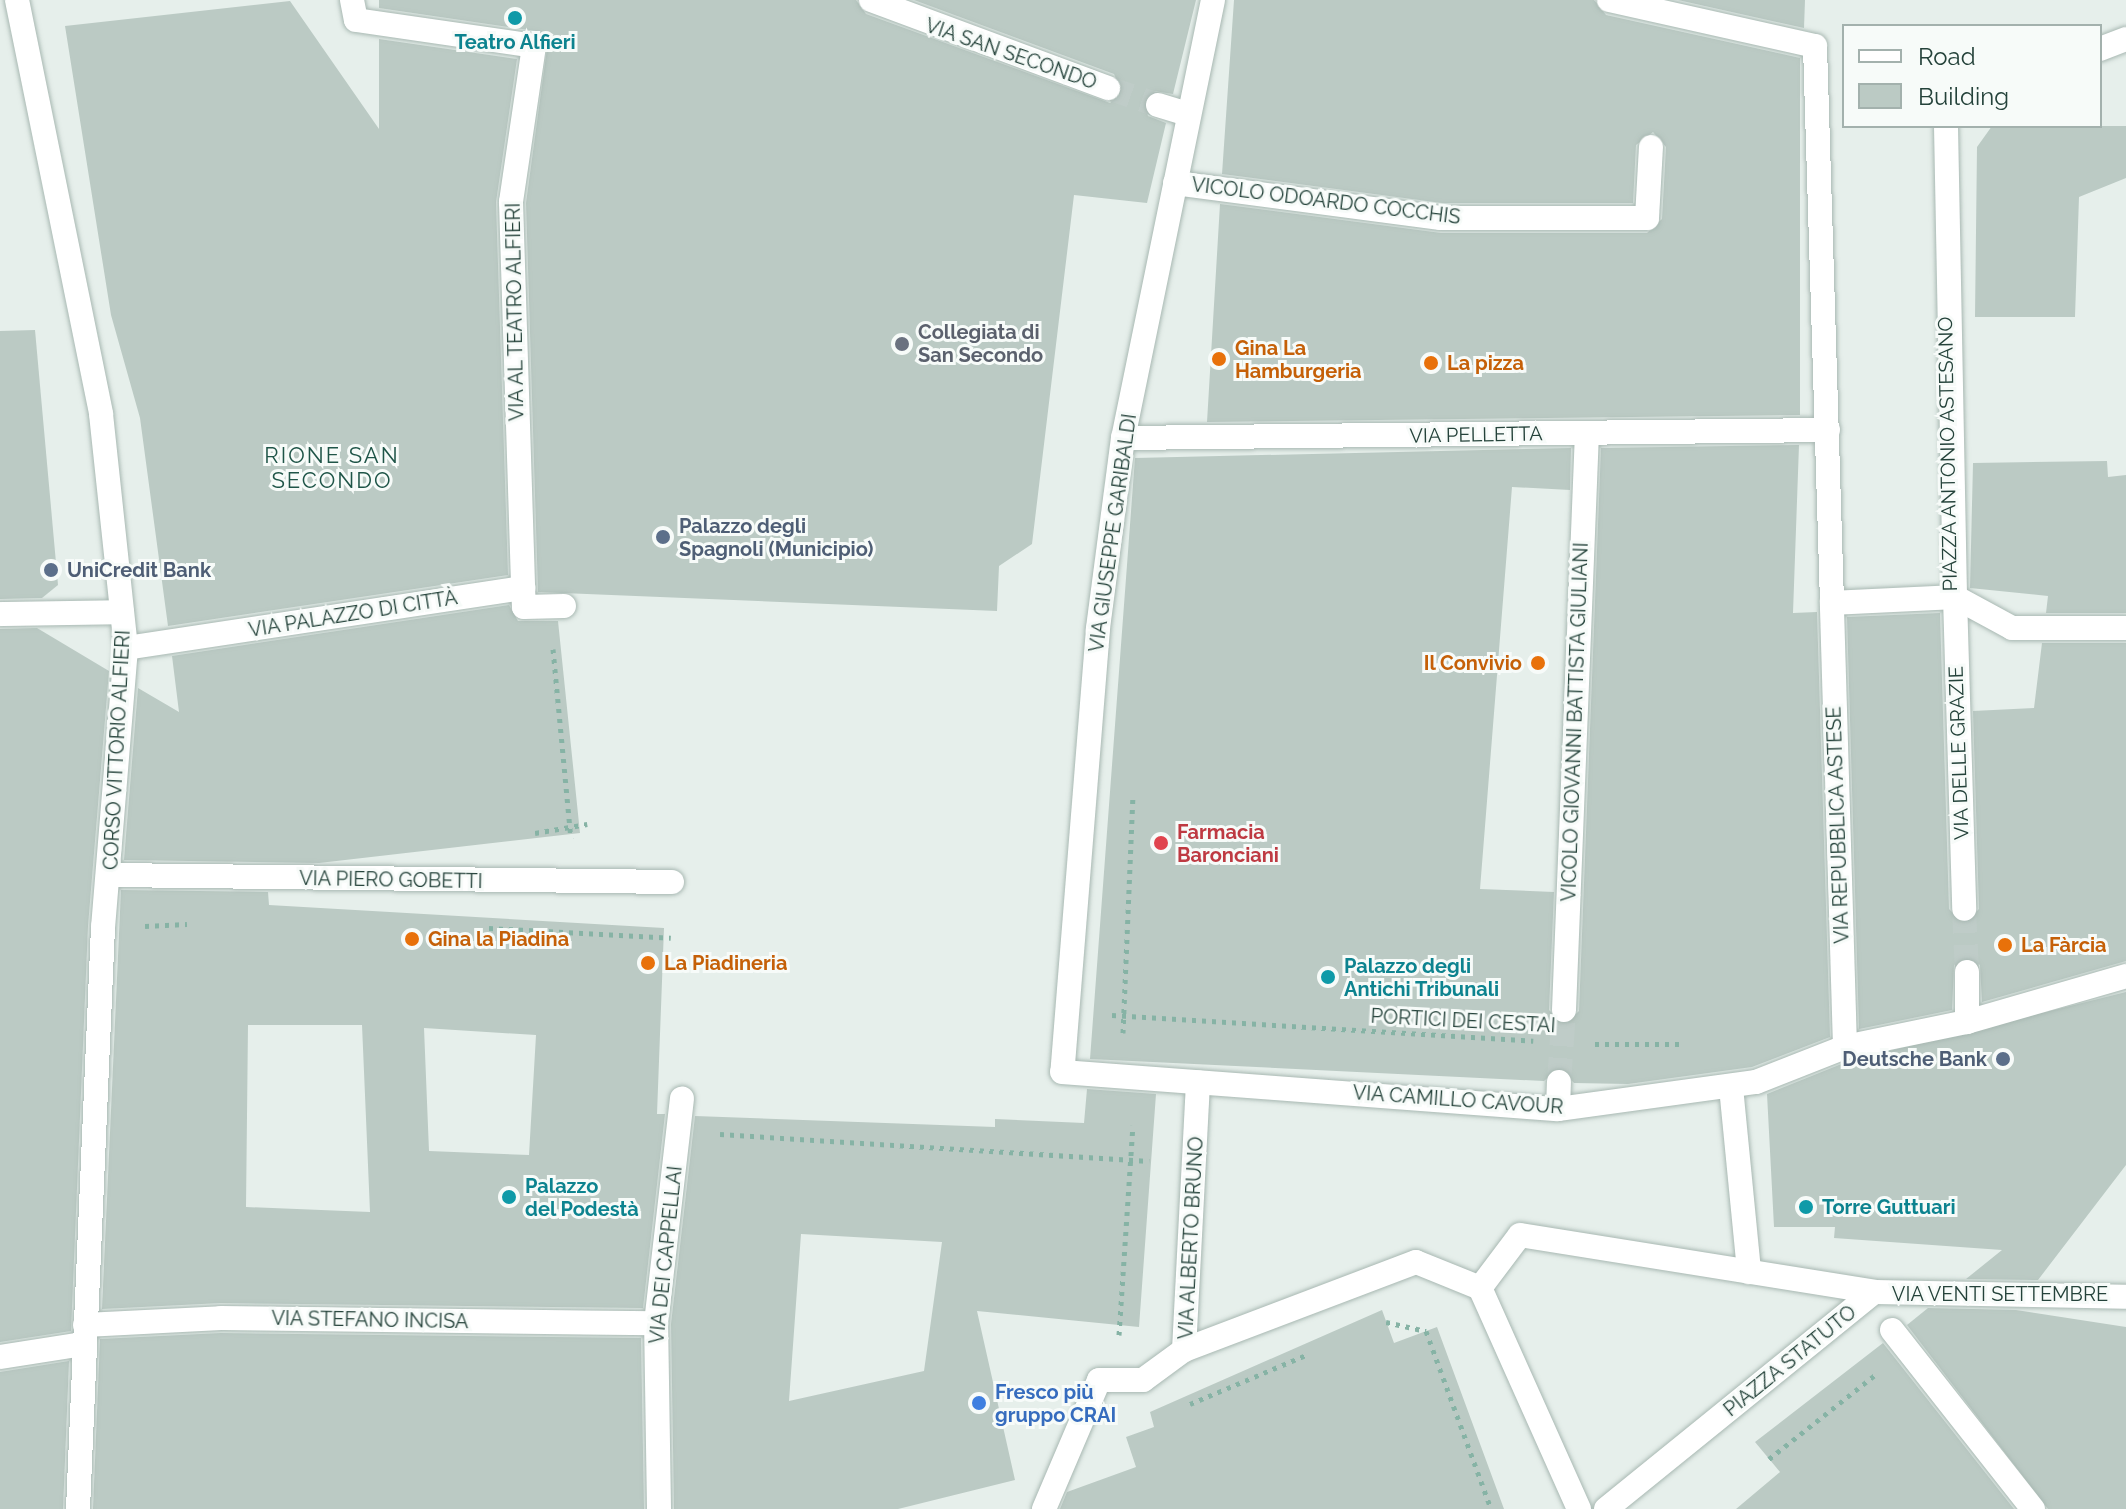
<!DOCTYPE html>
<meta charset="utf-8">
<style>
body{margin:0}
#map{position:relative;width:2126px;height:1509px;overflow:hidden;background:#e6efeb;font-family:Raleway,sans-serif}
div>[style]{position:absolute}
.building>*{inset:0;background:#bbcac4}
.pedestrian-tunnel>*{height:24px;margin-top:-12px;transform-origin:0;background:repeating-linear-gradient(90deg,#bfccc8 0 24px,transparent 0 36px)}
.path>*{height:5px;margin-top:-2.5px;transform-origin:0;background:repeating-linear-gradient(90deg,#86b3a5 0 4px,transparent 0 10px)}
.roads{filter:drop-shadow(0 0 2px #a8b8b2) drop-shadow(0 0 2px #a8b8b2)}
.service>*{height:24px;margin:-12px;padding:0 12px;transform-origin:12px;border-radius:12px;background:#fff}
.pedestrian>*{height:24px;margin:-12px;padding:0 12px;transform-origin:12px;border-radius:12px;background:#fff}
.minor>*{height:24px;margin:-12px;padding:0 12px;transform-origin:12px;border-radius:12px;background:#fff}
.dots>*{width:22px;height:22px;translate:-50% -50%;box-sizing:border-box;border:4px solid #f7fbf9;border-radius:50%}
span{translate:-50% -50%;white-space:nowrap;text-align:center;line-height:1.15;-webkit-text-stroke:6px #f7fbf9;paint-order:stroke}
.culture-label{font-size:20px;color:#0d838f;font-weight:700}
.left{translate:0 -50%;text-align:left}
.street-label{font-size:20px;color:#24423a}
.worship-label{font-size:20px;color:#5b616d;font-weight:700}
.food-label{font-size:20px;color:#c56008;font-weight:700}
.right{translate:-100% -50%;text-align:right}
.service-label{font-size:20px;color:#4e5e75;font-weight:700}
.health-label{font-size:20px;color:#be3a42;font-weight:700}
.shop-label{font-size:20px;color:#366cbe;font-weight:700}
.neighbourhood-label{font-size:22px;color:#1f5548;letter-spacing:2px}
.legend{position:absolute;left:1842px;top:24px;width:260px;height:104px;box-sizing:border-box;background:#f7fbf9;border:2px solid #a3b1ad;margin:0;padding:10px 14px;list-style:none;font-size:24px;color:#24423a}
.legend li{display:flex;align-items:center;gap:16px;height:40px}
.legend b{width:40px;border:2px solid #a3b1ad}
</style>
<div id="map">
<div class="building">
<i style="clip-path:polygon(379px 0,856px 0,866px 14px,1110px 103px,1122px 92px,1114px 74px,914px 0,1196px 0,1173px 94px,1154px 91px,1144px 101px,1148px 116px,1166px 123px,1147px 203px,1074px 195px,1032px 544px,999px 566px,997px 611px,538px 592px,526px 203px,548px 41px,536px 31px,379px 8px)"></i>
<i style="clip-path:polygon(1234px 0,1594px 0,1606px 15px,1800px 58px,1800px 415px,1207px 422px,1220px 204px,1441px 233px,1647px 233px,1662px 219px,1666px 147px,1653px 132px,1636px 145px,1633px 203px,1442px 203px,1222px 174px)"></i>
<i style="clip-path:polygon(1678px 0,1805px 0,1804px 28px)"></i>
<i style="clip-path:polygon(290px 1px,379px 129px,379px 39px,517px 59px,496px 202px,508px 575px,168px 626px,140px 418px,111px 315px,65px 26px)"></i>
<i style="clip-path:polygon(1992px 126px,2126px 126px,2126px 178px,2079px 197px,2075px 317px,1975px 317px,1977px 147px)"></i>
<i style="clip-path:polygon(35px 330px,58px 585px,42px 598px,0 599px,0 331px)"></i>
<i style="clip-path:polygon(1799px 445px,1793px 613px,1817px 612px,1830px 1037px,1752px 1067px,1628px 1084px,1574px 1083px,1560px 1067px,1544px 1081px,1090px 1059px,1135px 458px,1571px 448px,1570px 490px,1512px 487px,1480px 889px,1554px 892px,1549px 1010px,1564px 1025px,1579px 1011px,1601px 448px)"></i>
<i style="clip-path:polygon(2107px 461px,2108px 477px,2126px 475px,2126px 613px,2046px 613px,2048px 596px,1970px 588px,1973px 463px)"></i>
<i style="clip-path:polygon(509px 605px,518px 621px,558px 621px,580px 833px,319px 863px,124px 860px,138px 688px,179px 712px,172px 656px)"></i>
<i style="clip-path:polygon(1940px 613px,1949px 909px,1964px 924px,1979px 909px,1973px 711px,2034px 708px,2042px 643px,2126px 643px,2126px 961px,1982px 1002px,1980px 965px,1966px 957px,1954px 965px,1952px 1010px,1859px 1029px,1847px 617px)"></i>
<i style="clip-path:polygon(37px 628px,109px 671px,88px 926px,71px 1331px,0 1342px,0 629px)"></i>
<i style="clip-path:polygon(evenodd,121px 890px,268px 892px,269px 905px,664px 928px,657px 1114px,665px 1114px,643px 1308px,221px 1303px,102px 1309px,121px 890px,248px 1025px,362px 1025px,370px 1212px,246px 1207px,248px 1025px,121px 890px,424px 1028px,536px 1035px,529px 1155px,429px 1151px,424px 1028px)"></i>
<i style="clip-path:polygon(2126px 992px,2126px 1165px,2038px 1280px,1966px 1279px,2002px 1250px,1834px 1238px,1835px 1227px,1774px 1227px,1767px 1094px,1849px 1061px)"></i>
<i style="clip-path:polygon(evenodd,1087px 1089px,1156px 1094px,1139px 1327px,977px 1311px,1015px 1480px,898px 1509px,674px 1509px,671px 1324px,695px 1116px,995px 1127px,995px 1119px,1084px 1123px,1087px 1089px,801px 1234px,942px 1242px,924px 1371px,789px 1401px,801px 1234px)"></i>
<i style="clip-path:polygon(1928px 1308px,2016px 1310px,2126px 1327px,2126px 1509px,2048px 1509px,1907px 1325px)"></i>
<i style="clip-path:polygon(1382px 1310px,1394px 1343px,1437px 1327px,1504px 1509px,1060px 1509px,1067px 1492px,1136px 1467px,1126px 1437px,1154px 1427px,1150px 1412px)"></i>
<i style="clip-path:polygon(221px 1333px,641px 1338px,644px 1509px,93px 1509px,100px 1339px)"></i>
<i style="clip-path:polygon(1883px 1343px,2014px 1509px,1736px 1509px,1780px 1472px,1755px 1442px)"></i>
<i style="clip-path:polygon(69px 1361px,63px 1509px,0 1509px,0 1372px)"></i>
</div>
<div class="pedestrian-tunnel">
<i style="left:1108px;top:88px;width:53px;rotate:18.8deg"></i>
<i style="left:1964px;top:909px;width:63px;rotate:87.3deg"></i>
<i style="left:1559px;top:1082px;width:72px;rotate:-86deg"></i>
</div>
<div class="path">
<i style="left:553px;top:649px;width:190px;rotate:84.6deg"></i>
<i style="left:535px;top:833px;width:53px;rotate:-9.8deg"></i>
<i style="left:145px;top:926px;width:42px;rotate:-2.7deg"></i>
<i style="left:489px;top:928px;width:182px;rotate:3.1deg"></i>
<i style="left:1112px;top:1015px;width:422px;rotate:3.5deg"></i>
<i style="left:1123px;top:1033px;width:238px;rotate:-87.6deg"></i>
<i style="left:1595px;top:1044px;width:86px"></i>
<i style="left:720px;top:1134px;width:430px;rotate:3.6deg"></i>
<i style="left:1386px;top:1322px;width:41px;rotate:12.7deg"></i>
<i style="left:1426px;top:1331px;width:189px;rotate:69.9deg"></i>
<i style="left:1119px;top:1335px;width:210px;rotate:-86.2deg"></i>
<i style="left:1190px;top:1404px;width:126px;rotate:-22.9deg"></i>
<i style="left:1769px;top:1459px;width:135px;rotate:-38.4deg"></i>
</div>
<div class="roads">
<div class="service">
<i style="left:1175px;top:183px;width:268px;rotate:7.5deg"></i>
<i style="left:1441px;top:218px;width:206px"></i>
<i style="left:1647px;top:218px;width:71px;rotate:-86.8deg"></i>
</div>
<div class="pedestrian">
<i style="left:352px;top:0;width:20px;rotate:79deg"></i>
<i style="left:356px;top:20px;width:180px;rotate:8.3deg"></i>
<i style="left:534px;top:46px;width:158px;rotate:98.4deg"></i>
<i style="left:511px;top:202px;width:386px;rotate:88.2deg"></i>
<i style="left:871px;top:0;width:253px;rotate:20.4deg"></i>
<i style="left:1158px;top:105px;width:30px;rotate:17deg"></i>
<i style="left:126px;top:648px;width:402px;rotate:-8.6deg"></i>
<i style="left:523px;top:588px;width:19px;rotate:87deg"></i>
<i style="left:524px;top:607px;width:40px;rotate:-1.4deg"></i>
<i style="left:111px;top:875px;width:561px;rotate:0.71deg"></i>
<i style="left:1967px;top:972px;width:50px;rotate:90deg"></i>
<i style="left:1564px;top:1010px;width:577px;rotate:-87.72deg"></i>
<i style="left:1845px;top:1047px;width:444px;rotate:-91.7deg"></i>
<i style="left:1832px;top:603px;width:123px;rotate:-2.8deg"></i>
<i style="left:1955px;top:597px;width:312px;rotate:88.3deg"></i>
<i style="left:1731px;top:1087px;width:186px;rotate:84.4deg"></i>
<i style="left:1558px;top:1109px;width:27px;rotate:-88deg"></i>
<i style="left:85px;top:1325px;width:136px;rotate:-2.9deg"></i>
<i style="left:221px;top:1318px;width:435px;rotate:0.7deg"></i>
<i style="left:1184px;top:1350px;width:248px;rotate:-20.8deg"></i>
<i style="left:1416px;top:1262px;width:69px;rotate:22.1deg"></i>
<i style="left:0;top:1357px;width:84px;rotate:-8.9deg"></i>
<i style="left:659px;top:1509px;width:186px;rotate:-90.9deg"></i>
<i style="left:656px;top:1323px;width:226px;rotate:-83.4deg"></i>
<i style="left:1579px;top:1509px;width:242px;rotate:-114.1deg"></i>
<i style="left:1480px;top:1288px;width:66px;rotate:-53deg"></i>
<i style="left:1520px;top:1235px;width:359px;rotate:9.1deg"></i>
</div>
<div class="minor">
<i style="left:17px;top:0;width:422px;rotate:78.5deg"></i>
<i style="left:101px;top:414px;width:235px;rotate:83.9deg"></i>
<i style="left:126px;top:648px;width:280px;rotate:94.7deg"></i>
<i style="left:103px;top:927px;width:583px;rotate:92.46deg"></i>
<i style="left:1213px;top:0;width:447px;rotate:101.6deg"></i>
<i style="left:1123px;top:438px;width:193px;rotate:97.5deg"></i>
<i style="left:1098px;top:629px;width:444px;rotate:94.6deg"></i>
<i style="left:1062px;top:1072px;width:497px;rotate:4.3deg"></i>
<i style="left:1558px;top:1109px;width:200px;rotate:-7.8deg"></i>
<i style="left:1756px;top:1082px;width:96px;rotate:-21.5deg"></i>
<i style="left:1845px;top:1047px;width:125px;rotate:-11.6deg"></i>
<i style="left:1967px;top:1022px;width:166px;rotate:-16.1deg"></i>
<i style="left:1609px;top:0;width:211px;rotate:12.6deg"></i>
<i style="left:1815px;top:46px;width:557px;rotate:88.25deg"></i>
<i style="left:2100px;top:49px;width:28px;rotate:-21deg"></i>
<i style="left:1946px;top:126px;width:471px;rotate:88.9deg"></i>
<i style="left:1955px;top:597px;width:65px;rotate:28.5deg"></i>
<i style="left:2012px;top:628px;width:114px"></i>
<i style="left:1123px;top:438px;width:705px;rotate:-0.65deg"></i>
<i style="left:0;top:614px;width:122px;rotate:-0.9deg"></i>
<i style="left:1892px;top:1330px;width:228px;rotate:51.8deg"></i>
<i style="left:1044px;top:1509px;width:140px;rotate:-66.9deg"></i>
<i style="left:1099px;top:1380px;width:44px"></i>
<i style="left:1143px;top:1380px;width:51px;rotate:-36.2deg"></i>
<i style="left:1184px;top:1350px;width:268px;rotate:-87deg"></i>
<i style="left:1606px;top:1509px;width:345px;rotate:-39deg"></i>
<i style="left:1874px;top:1292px;width:252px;rotate:1.1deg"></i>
</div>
</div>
<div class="dots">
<i style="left:515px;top:18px;background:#0f9aa8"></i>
<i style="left:902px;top:344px;background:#6b7280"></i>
<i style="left:1219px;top:359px;background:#e8710a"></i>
<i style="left:1431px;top:363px;background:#e8710a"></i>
<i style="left:663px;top:537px;background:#5c6f8a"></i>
<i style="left:51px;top:570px;background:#5c6f8a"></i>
<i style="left:1538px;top:663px;background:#e8710a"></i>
<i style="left:1161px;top:843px;background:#e0444e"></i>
<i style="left:412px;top:939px;background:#e8710a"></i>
<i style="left:2005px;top:945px;background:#e8710a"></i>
<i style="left:648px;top:963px;background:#e8710a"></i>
<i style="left:1328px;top:977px;background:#0f9aa8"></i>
<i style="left:2003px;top:1059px;background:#5c6f8a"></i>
<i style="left:509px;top:1197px;background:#0f9aa8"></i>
<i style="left:1806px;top:1207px;background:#0f9aa8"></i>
<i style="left:979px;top:1403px;background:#3f7fe0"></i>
</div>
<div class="culture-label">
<span style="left:515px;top:42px">Teatro Alfieri</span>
<span class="left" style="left:1344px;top:978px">Palazzo degli<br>Antichi Tribunali</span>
<span class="left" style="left:525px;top:1198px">Palazzo<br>del Podestà</span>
<span class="left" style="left:1822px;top:1207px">Torre Guttuari</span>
</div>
<div class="street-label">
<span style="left:1011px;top:54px;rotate:19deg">VIA SAN SECONDO</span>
<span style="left:1326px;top:201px;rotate:7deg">VICOLO ODOARDO COCCHIS</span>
<span style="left:515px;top:312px;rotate:-91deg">VIA AL TEATRO ALFIERI</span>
<span style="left:1476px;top:435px;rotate:-1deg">VIA PELLETTA</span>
<span style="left:1948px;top:454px;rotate:-91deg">PIAZZA ANTONIO ASTESANO</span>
<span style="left:1113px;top:533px;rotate:-82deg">VIA GIUSEPPE GARIBALDI</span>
<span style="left:353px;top:614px;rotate:-9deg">VIA PALAZZO DI CITTÀ</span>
<span style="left:1575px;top:722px;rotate:-88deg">VICOLO GIOVANNI BATTISTA GIULIANI</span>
<span style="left:117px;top:750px;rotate:-87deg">CORSO VITTORIO ALFIERI</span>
<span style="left:1959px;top:753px;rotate:-92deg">VIA DELLE GRAZIE</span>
<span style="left:1838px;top:825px;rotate:-92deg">VIA REPUBBLICA ASTESE</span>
<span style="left:391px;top:880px;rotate:1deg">VIA PIERO GOBETTI</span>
<span style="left:1463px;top:1021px;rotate:3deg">PORTICI DEI CESTAI</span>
<span style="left:1458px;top:1100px;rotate:4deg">VIA CAMILLO CAVOUR</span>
<span style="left:1191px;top:1238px;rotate:-87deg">VIA ALBERTO BRUNO</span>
<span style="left:666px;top:1255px;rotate:-84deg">VIA DEI CAPPELLAI</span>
<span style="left:2000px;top:1294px">VIA VENTI SETTEMBRE</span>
<span style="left:370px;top:1320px;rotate:1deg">VIA STEFANO INCISA</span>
<span style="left:1790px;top:1361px;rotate:-39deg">PIAZZA STATUTO</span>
</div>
<div class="worship-label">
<span class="left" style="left:918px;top:344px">Collegiata di<br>San Secondo</span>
</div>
<div class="food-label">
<span class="left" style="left:1235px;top:360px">Gina La<br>Hamburgeria</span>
<span class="left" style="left:1447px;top:363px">La pizza</span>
<span class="right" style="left:1522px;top:663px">Il Convivio</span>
<span class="left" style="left:428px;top:939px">Gina la Piadina</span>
<span class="left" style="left:2021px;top:945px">La Fàrcia</span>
<span class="left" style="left:664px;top:963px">La Piadineria</span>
</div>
<div class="service-label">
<span class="left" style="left:679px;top:538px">Palazzo degli<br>Spagnoli (Municipio)</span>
<span class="left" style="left:67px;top:570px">UniCredit Bank</span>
<span class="right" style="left:1987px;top:1059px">Deutsche Bank</span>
</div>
<div class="health-label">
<span class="left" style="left:1177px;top:844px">Farmacia<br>Baronciani</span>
</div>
<div class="shop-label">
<span class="left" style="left:995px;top:1404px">Fresco più<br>gruppo CRAI</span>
</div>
<div class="neighbourhood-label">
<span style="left:332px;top:468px">RIONE SAN<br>SECONDO</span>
</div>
<ul class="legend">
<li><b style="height:10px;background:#fff"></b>Road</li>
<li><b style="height:22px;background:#bbcac4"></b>Building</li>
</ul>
</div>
